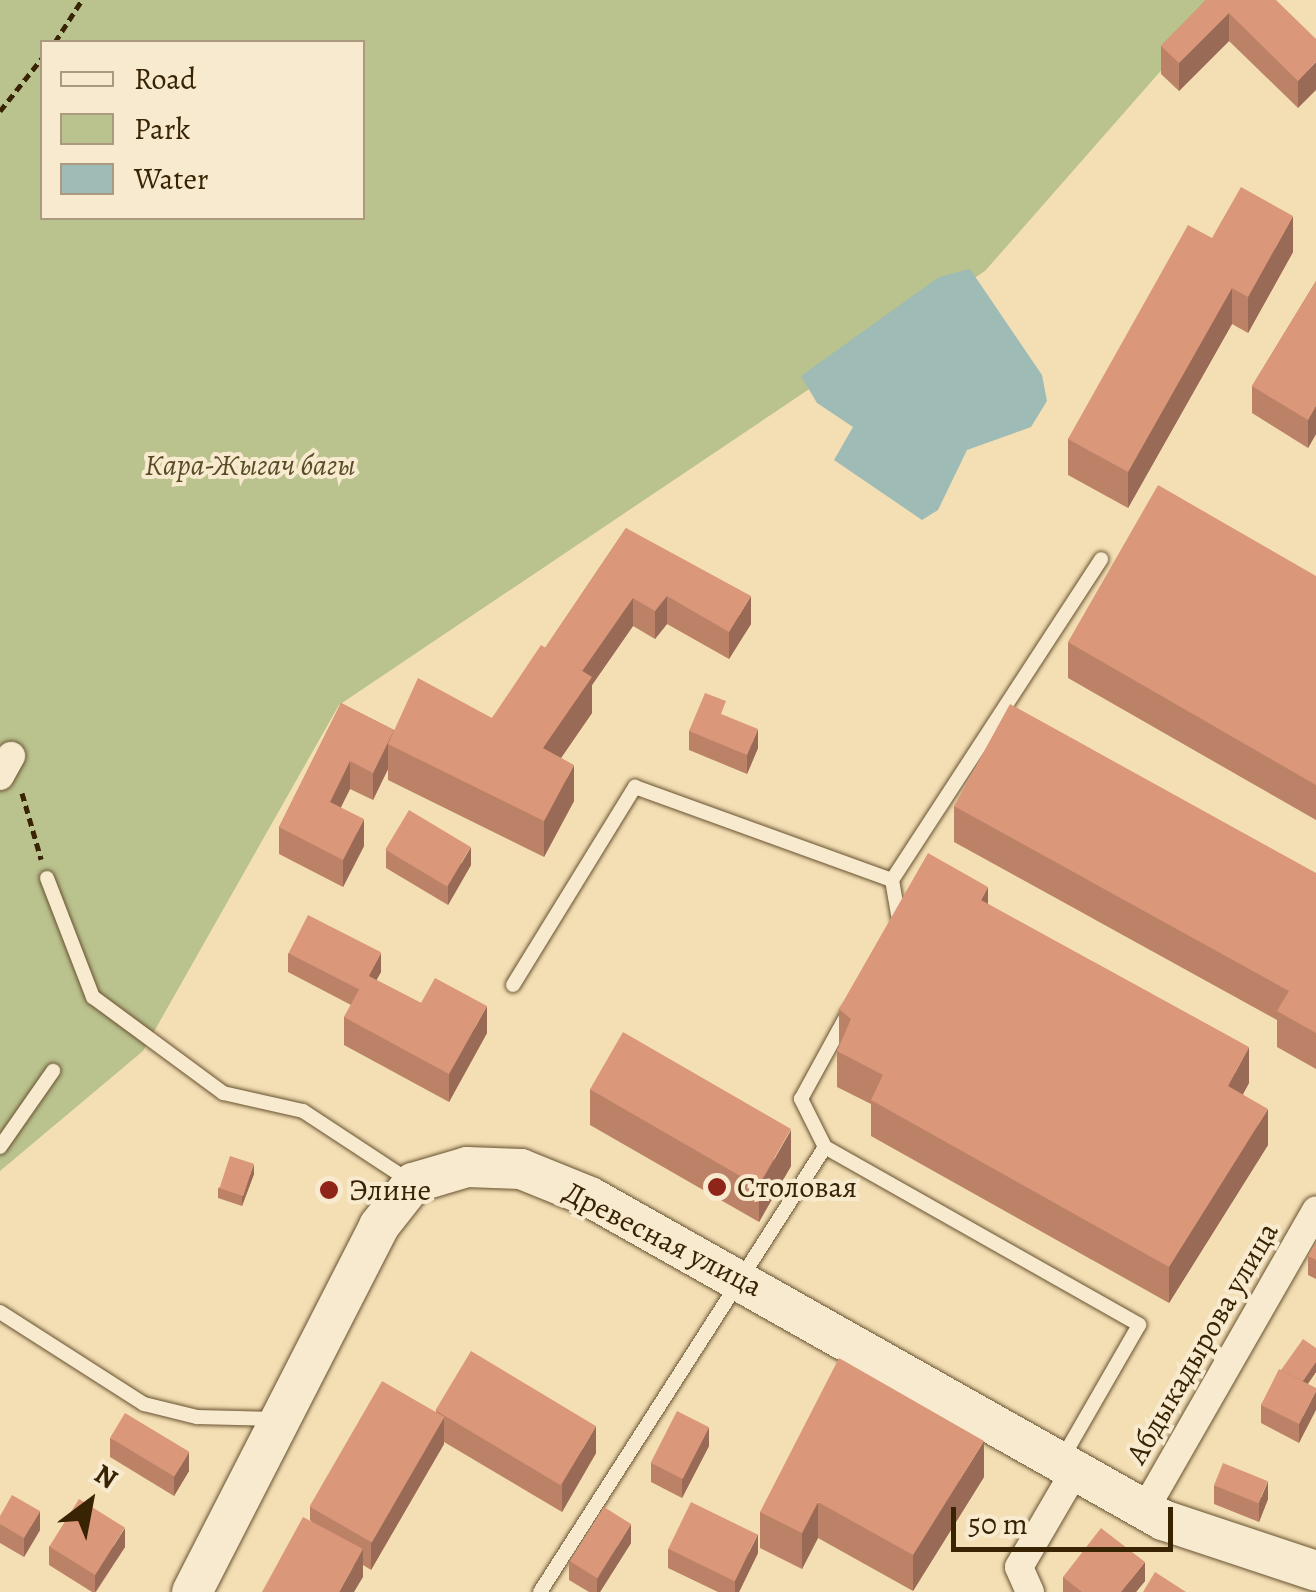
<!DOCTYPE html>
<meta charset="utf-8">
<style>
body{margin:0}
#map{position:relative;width:1316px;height:1592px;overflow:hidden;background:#f4dfb5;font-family:Alegreya,serif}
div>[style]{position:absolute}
.green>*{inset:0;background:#bac28e}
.water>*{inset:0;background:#9ebbb6}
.path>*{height:5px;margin-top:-2.5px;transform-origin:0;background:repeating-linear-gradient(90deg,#382303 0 8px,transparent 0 13px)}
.roads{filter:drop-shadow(0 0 2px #675230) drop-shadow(0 0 2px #675230)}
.lane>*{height:14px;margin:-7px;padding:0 7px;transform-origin:7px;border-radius:7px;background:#f8eacf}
.street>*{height:28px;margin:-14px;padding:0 14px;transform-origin:14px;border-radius:14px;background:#f8eacf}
.secondary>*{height:40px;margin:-20px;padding:0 20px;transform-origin:20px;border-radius:20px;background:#f8eacf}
.wall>*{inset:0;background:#bc8268}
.shaded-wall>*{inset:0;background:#996a55}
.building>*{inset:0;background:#db9779;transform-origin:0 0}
.dots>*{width:28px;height:28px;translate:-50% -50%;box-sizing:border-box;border:5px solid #f8eacf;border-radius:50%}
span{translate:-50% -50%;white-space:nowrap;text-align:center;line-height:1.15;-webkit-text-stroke:8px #f8eacf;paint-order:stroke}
.park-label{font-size:30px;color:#584b26;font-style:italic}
.poi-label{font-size:30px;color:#382303}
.left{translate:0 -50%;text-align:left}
.street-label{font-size:30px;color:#382303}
.legend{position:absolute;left:40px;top:40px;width:325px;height:180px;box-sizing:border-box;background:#f8eacf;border:2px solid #ab9a7d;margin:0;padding:12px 18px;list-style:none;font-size:30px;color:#382303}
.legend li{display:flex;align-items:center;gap:20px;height:50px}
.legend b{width:50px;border:2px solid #ab9a7d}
.north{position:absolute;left:40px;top:1452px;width:100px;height:100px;-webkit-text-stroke:8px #f8eacf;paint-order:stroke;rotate:32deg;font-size:28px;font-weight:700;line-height:40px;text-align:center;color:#382303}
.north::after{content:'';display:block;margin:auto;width:35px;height:45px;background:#382303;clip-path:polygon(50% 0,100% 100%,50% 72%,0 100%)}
.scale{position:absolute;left:951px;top:1507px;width:222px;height:45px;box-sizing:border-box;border:5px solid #382303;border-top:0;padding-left:12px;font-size:30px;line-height:35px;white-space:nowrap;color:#382303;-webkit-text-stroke:8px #f8eacf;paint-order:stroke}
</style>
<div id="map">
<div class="green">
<i style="clip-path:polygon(evenodd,0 0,1223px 0,985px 271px,339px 705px,143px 1051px,0 1171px,0 0,42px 42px,362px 42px,362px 218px,42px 218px,42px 42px)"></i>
</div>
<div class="water">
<i style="clip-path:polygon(970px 269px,1042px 375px,1047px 401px,1031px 427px,967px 450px,938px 510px,922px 520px,834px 460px,853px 427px,817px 403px,801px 376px,939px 277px)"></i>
</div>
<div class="path">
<i style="left:55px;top:42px;width:50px;rotate:-57.3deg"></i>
<i style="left:0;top:111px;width:68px;rotate:-51.6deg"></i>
<i style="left:22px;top:793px;width:69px;rotate:73.9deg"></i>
</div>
<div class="roads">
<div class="lane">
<i style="left:47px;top:878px;width:128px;rotate:68.9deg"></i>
<i style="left:93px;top:997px;width:162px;rotate:36.4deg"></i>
<i style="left:223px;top:1093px;width:82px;rotate:12.7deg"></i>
<i style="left:303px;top:1111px;width:126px;rotate:33.3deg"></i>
<i style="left:892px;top:880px;width:41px;rotate:80.1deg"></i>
<i style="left:513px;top:985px;width:233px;rotate:-58.4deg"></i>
<i style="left:635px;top:787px;width:273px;rotate:19.9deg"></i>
<i style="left:892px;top:880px;width:383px;rotate:-56.9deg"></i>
<i style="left:0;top:1147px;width:93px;rotate:-55.1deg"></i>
<i style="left:825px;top:1147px;width:361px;rotate:29.5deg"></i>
<i style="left:1139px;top:1325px;width:152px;rotate:119.9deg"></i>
<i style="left:0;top:1312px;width:171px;rotate:32.6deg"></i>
<i style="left:144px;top:1404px;width:55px;rotate:13.8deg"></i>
<i style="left:197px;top:1417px;width:79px;rotate:1.5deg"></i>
<i style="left:540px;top:1592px;width:528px;rotate:-57.36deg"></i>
<i style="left:825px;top:1147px;width:54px;rotate:-116.6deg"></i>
<i style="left:801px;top:1099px;width:98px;rotate:-61.3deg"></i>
</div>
<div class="street">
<i style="left:0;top:776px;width:23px;rotate:-61deg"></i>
<i style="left:1145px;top:1509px;width:344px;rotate:-60.2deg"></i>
<i style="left:1030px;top:1592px;width:27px;rotate:-114deg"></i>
<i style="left:1019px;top:1567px;width:113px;rotate:-59.8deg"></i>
</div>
<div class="secondary">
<i style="left:192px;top:1592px;width:411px;rotate:-62.9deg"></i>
<i style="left:379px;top:1226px;width:55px;rotate:-51.7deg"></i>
<i style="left:413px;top:1183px;width:56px;rotate:-16.5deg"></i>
<i style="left:467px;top:1167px;width:54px;rotate:2.1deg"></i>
<i style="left:521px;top:1169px;width:74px;rotate:22.1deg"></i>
<i style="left:590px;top:1197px;width:658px;rotate:29.41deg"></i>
<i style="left:1163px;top:1520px;width:161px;rotate:18.4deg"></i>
</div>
</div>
<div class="wall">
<i style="clip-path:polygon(1206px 0,1316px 39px,1298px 108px,1229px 41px,1179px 91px,1161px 74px,1161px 46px)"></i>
<i style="clip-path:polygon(1212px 238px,1293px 252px,1248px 333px,1232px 324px,1128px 508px,1068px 475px,1068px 439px)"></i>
<i style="clip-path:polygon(1316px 281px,1316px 434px,1308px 448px,1252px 413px,1252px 386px)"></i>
<i style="clip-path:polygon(626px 528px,751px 624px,729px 659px,667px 624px,655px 639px,633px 626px,592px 685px,592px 713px,561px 758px,574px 801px,544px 857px,388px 780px,388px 769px,373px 800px,350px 789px,341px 807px,364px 846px,343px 887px,279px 854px,279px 827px,341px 703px,394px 730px,492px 718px,545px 648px)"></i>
<i style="clip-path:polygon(1316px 576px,1316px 820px,1068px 678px,1068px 642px)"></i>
<i style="clip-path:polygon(726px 716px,758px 748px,747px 774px,689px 750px,689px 731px)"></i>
<i style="clip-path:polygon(954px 806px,1316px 873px,1316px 1069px,1277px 1047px,1277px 1020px,954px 842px)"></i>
<i style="clip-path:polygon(386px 850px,471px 865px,448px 905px,386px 868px)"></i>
<i style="clip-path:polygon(988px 904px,1249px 1083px,1243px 1094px,1268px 1145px,1169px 1303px,871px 1136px,871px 1104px,837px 1087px,837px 1051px,839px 1046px,839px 1009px)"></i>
<i style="clip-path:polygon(288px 953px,381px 972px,376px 980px,421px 1003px,487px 1033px,449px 1102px,344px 1045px,344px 1017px,351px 1005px,288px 972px)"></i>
<i style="clip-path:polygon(590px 1089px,791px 1166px,759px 1222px,590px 1125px)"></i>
<i style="clip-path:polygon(254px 1174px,242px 1206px,218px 1198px,218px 1188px)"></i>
<i style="clip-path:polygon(1316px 1243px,1316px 1279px,1308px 1275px,1308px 1256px)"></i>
<i style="clip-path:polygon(1316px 1348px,1316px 1372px,1308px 1384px,1299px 1443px,1261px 1423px,1261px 1405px,1281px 1370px)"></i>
<i style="clip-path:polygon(436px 1410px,596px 1453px,562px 1512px,444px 1442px,444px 1444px,371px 1570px,363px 1565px,363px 1577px,310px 1520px,310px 1507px,436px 1412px)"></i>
<i style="clip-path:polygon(110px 1438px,189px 1471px,174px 1496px,110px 1457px)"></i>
<i style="clip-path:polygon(709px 1446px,682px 1498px,651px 1482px,651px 1463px)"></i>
<i style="clip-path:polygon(984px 1477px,913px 1591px,818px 1538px,802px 1569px,760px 1548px,760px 1512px)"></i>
<i style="clip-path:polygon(1214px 1485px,1268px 1499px,1259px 1522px,1214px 1504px)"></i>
<i style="clip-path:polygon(0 1516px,40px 1530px,24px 1557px,0 1543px)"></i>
<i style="clip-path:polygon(631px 1543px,600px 1592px,589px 1592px,569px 1580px,569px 1561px)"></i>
<i style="clip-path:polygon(49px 1546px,125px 1547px,96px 1592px,92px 1592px,49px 1565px)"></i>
<i style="clip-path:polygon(668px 1549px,758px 1553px,739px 1592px,718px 1592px,668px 1568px)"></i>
<i style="clip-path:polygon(1063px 1577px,1145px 1581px,1136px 1592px,1063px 1592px)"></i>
</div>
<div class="shaded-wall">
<i style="clip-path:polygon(1229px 13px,1229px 41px,1179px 91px,1179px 63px)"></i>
<i style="clip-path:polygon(1316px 62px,1316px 90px,1298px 108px,1298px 81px)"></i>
<i style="clip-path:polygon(1293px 216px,1293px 252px,1248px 333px,1248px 297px)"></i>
<i style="clip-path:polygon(1232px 288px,1232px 324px,1128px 508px,1128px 472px)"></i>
<i style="clip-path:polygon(1316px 406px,1316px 434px,1308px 448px,1308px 420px)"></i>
<i style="clip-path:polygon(667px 596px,667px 624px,655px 639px,655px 611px)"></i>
<i style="clip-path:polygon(751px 596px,751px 624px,729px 659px,729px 632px)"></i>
<i style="clip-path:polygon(633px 598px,633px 626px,592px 685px,592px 713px,543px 784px,543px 748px,581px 673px)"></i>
<i style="clip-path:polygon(758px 729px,758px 748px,747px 774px,747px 755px)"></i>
<i style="clip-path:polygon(394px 730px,388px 744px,388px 769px,373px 800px,373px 773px)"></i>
<i style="clip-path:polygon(350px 761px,350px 789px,330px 829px,330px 802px)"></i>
<i style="clip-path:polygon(574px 765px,574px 801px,544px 857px,544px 821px)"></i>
<i style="clip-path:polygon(364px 819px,364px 846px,343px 887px,343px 860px)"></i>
<i style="clip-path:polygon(471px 847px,471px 865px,448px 905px,448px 886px)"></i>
<i style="clip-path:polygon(988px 887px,988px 923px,981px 900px)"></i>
<i style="clip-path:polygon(381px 953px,381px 972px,360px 1010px,360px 991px)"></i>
<i style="clip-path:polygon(487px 1006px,487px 1033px,449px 1102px,449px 1074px)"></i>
<i style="clip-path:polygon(1249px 1047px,1249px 1083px,1228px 1122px,1228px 1086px)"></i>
<i style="clip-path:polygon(1268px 1109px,1268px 1145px,1169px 1303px,1169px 1267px)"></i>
<i style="clip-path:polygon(791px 1130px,791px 1166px,759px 1222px,759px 1186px)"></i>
<i style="clip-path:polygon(254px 1164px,254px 1174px,242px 1206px,242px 1197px)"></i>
<i style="clip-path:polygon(1316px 1362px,1316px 1372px,1300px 1394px,1300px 1385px)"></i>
<i style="clip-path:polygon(1316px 1391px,1316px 1410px,1299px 1443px,1299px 1424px)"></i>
<i style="clip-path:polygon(444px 1417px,444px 1444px,371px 1570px,371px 1542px)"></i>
<i style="clip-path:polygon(596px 1426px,596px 1453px,562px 1512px,562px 1484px)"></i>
<i style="clip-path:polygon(709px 1427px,709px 1446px,682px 1498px,682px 1479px)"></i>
<i style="clip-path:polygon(984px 1441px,984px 1477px,913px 1591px,913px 1555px)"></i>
<i style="clip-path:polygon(189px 1452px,189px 1471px,174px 1496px,174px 1477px)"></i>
<i style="clip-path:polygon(1268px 1481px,1268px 1499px,1259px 1522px,1259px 1503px)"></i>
<i style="clip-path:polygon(818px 1502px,818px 1538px,802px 1569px,802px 1533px)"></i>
<i style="clip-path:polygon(40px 1511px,40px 1530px,24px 1557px,24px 1538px)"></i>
<i style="clip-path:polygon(631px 1524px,631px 1543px,600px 1592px,597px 1592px,597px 1579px)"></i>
<i style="clip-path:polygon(125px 1528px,125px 1547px,95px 1592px,95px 1575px)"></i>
<i style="clip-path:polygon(758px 1534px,758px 1553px,739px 1592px,735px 1592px,735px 1581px)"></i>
<i style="clip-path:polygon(363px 1549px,363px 1577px,354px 1592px,339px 1592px)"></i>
<i style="clip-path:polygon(1145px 1562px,1145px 1581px,1136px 1592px,1121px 1592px)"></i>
</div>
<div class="building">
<i style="clip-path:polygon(1206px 0,1276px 0,1316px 39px,1316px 62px,1298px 81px,1229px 13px,1179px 63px,1161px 46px)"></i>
<i style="clip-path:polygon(1241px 187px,1293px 216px,1248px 297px,1232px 288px,1128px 472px,1068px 439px,1188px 225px,1212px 238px)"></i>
<i style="clip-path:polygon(1316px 281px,1316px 406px,1308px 420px,1252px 386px)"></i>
<i style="clip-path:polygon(1158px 485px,1316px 576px,1316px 785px,1068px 642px)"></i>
<i style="clip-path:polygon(626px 528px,751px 596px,729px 632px,667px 596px,655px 611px,633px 598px,582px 671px,545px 648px)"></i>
<i style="clip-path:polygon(541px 645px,592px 677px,543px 748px,574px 765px,544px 821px,388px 744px,418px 678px,492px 718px)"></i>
<i style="clip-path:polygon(705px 693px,726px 701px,721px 714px,758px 729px,747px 755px,689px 731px)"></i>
<i style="clip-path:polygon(341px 703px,394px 730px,373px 773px,350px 761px,330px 802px,364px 819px,343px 860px,279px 827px)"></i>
<i style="clip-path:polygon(1010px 704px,1316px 873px,1316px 1033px,1277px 1011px,1289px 991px,954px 806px)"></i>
<i style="left:409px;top:810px;width:72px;height:46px;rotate:31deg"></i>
<i style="clip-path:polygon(928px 853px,988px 887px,981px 900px,1249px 1047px,1228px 1086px,1268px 1109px,1169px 1267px,871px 1100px,883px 1075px,837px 1051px,851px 1019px,839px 1009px)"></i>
<i style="left:308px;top:915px;width:82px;height:43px;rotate:27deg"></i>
<i style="clip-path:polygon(367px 975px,421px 1003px,435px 978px,487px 1006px,449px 1074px,344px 1017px)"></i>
<i style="left:623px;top:1032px;width:194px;height:66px;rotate:30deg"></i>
<i style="left:230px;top:1156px;width:25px;height:34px;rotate:18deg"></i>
<i style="clip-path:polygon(1316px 1243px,1316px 1260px,1308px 1256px)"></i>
<i style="clip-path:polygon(1303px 1339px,1316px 1348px,1316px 1362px,1303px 1381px,1281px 1370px)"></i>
<i style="left:471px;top:1351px;width:146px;height:69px;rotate:31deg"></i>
<i style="clip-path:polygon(839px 1358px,984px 1441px,913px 1555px,818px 1502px,802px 1533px,760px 1512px)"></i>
<i style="clip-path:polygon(1279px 1369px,1316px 1388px,1316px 1391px,1299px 1424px,1261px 1405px)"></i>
<i style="left:382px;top:1381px;width:72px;height:145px;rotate:30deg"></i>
<i style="left:677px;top:1411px;width:36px;height:58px;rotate:27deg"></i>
<i style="left:125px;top:1413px;width:75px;height:29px;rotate:31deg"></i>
<i style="left:1223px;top:1463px;width:48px;height:24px;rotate:22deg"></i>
<i style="clip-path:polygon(12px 1495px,40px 1511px,24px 1538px,0 1524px,0 1516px)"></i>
<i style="left:79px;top:1499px;width:54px;height:56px;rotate:32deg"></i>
<i style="left:691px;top:1502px;width:74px;height:52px;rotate:26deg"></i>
<i style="left:604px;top:1507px;width:32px;height:64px;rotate:32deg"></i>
<i style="clip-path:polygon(303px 1517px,363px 1549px,339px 1592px,262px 1592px)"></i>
<i style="clip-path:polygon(1101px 1528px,1145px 1562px,1121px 1592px,1082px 1592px,1063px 1577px)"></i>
<i style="clip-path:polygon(1155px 1572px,1186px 1592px,1143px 1592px)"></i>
</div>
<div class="dots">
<i style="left:717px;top:1187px;background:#8f2418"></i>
<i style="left:329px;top:1190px;background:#8f2418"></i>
</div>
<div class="park-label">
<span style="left:250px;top:465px">Кара-Жыгач багы</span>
</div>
<div class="poi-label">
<span class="left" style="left:737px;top:1187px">Столовая</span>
<span class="left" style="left:349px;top:1190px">Элине</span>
</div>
<div class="street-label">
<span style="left:663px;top:1239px;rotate:27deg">Древесная улица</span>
<span style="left:1202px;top:1343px;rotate:-60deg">Абдыкадырова улица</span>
</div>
<ul class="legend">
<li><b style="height:12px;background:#f8eacf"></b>Road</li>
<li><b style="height:28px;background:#bac28e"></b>Park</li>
<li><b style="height:28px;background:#9ebbb6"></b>Water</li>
</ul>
<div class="north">N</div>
<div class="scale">50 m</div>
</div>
